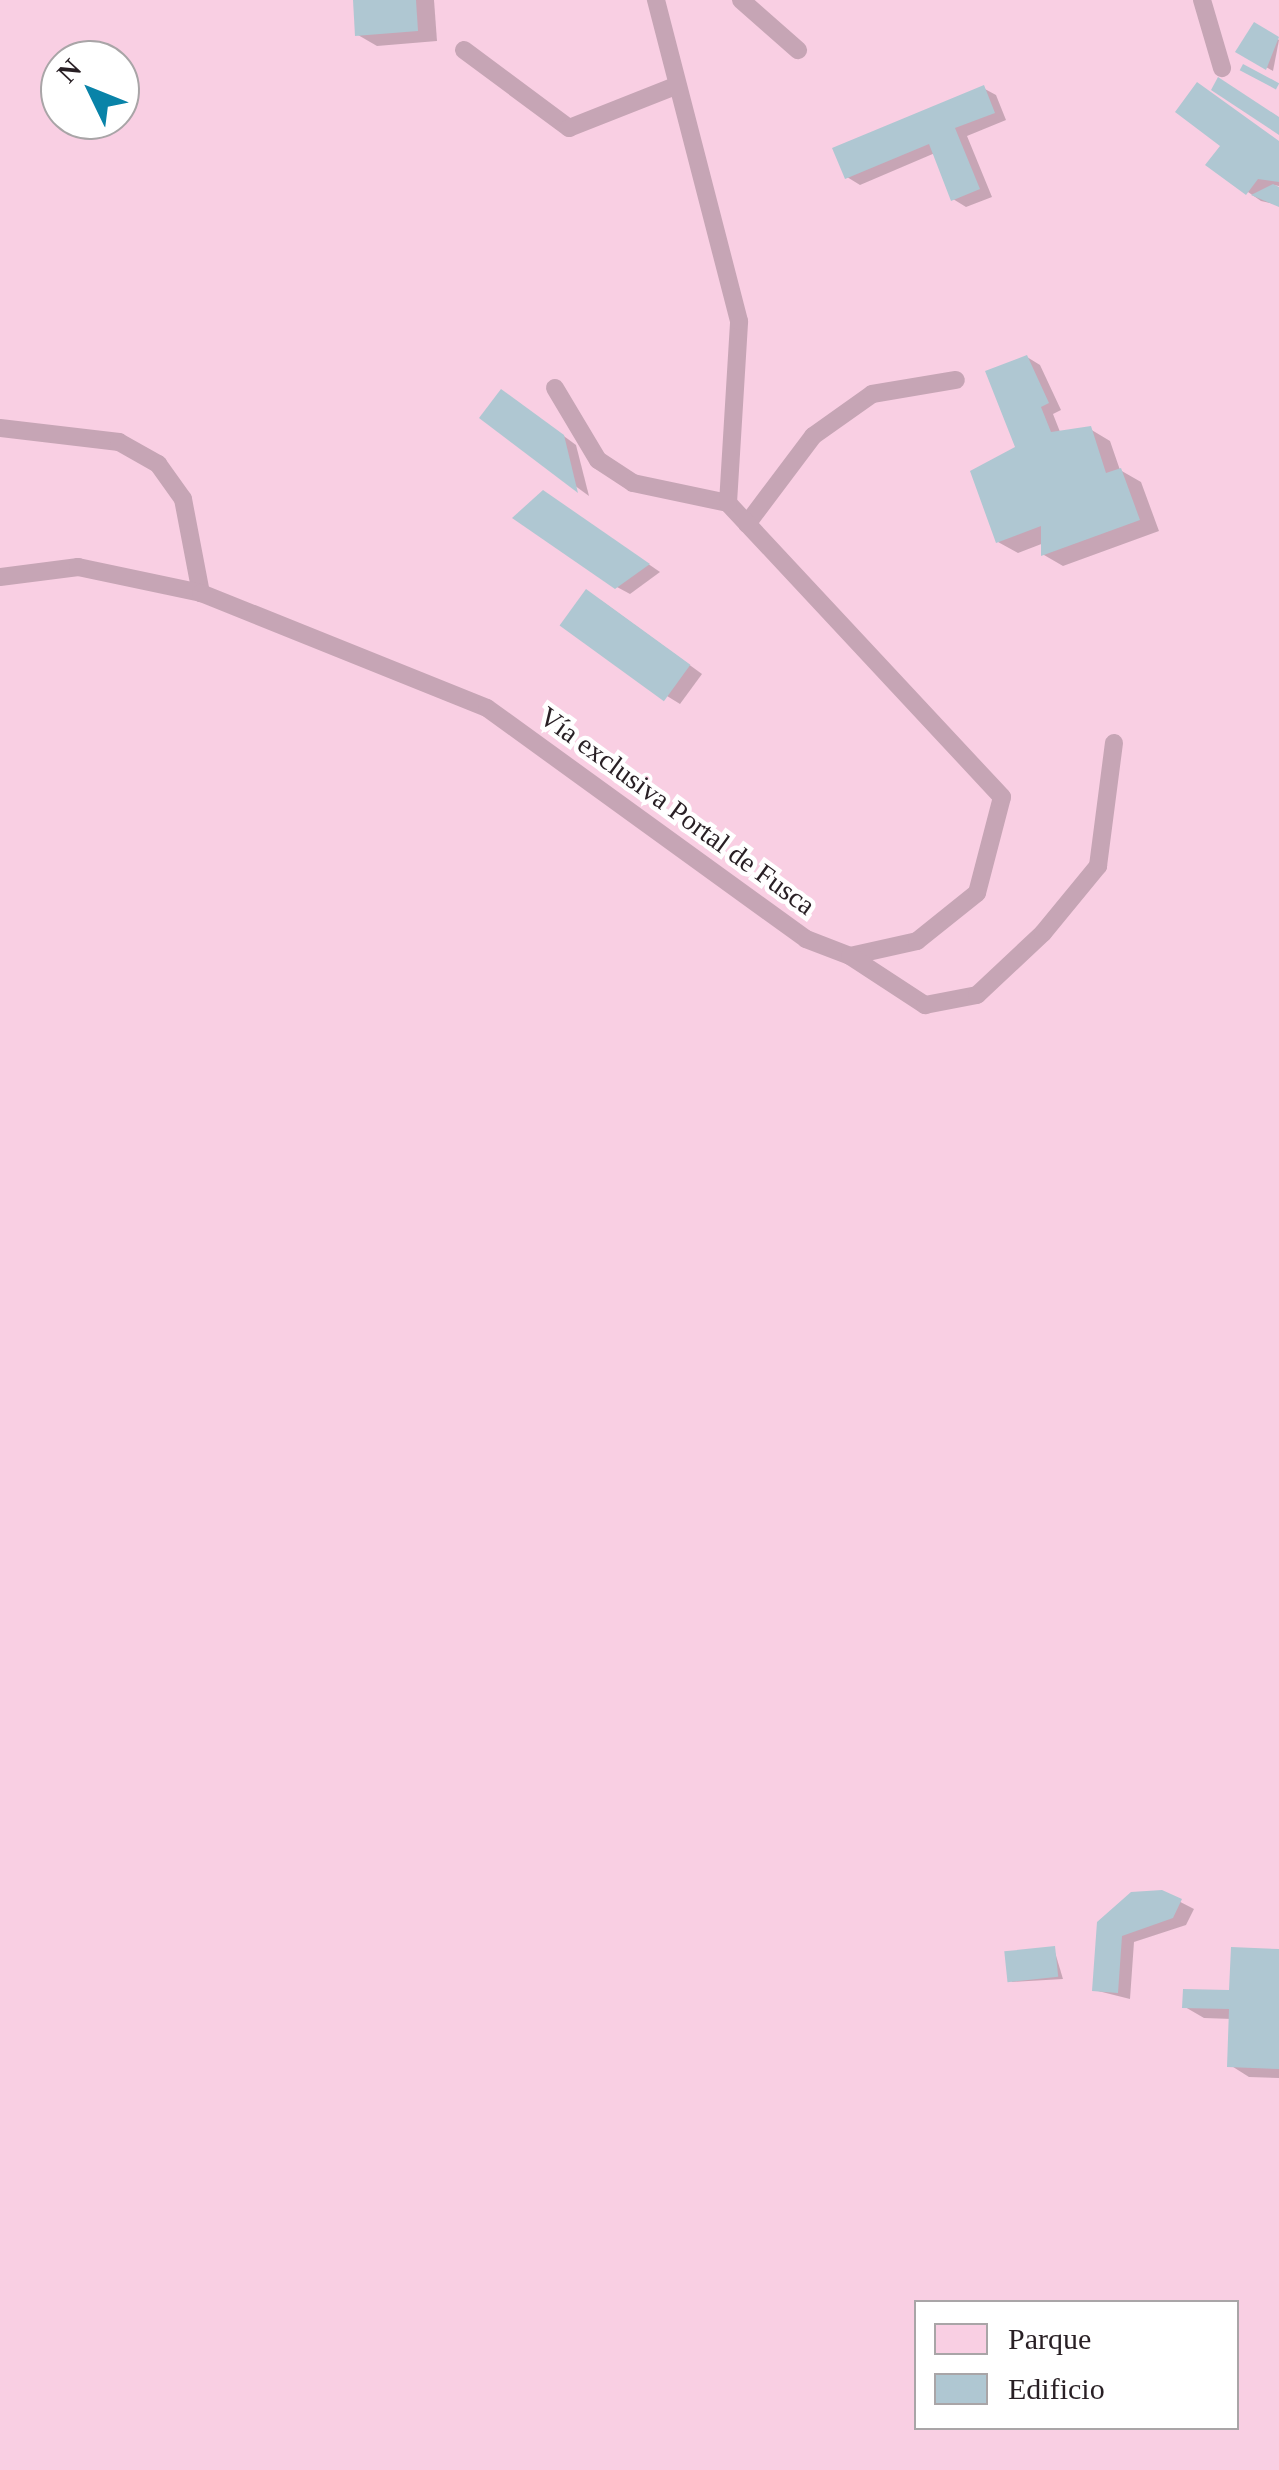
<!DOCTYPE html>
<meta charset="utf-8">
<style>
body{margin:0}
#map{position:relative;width:1279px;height:2470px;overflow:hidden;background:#fef0f7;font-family:Georgia,serif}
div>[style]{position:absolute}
.green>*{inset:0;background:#f9cfe3}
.shadow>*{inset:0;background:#0003}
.building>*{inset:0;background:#afc7d2;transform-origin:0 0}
.service>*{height:18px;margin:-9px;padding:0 9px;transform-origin:9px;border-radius:9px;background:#c6a5b5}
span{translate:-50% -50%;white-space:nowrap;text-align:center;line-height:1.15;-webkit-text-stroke:9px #fff;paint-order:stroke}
.street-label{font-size:28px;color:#281f24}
.legend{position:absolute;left:914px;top:2300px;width:325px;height:130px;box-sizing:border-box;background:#fff;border:2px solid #a9a5a7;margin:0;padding:12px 18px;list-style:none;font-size:30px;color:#281f24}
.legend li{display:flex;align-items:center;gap:20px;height:50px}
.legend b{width:50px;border:2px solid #a9a5a7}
.north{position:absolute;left:40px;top:40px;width:100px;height:100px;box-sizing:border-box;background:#fff;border:2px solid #a9a5a7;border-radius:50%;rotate:313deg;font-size:28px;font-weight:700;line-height:40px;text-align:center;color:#281f24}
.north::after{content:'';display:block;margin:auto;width:35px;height:45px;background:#0983a8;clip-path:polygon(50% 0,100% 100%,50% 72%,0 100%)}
</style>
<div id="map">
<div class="green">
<i style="clip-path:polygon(evenodd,0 0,1279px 0,1279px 2470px,0 2470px,0 0,60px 60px,120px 60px,120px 120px,60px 120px,60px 60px,0 0,916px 2302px,1236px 2302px,1236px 2428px,916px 2428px,916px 2302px)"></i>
</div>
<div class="shadow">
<i style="clip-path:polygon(355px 0,434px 0,437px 41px,377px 46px,358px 35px)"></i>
<i style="clip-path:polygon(1255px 25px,1279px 40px,1273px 71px,1239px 51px)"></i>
<i style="clip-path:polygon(983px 88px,996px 95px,1006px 120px,967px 136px,992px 197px,966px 207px,953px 199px,935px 153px,860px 185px,847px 177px)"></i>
<i style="clip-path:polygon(1279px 142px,1279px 186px,1273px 185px,1279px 205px,1261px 201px,1209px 165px)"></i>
<i style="clip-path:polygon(1027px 357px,1040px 365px,1061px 410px,1053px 414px,1062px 437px,1090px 429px,1110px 441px,1120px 470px,1141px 482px,1159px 531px,1063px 566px,1044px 555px,1044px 543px,1018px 553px,998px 542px,1018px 448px)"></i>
<i style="clip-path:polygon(515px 400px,576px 445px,589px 496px,482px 418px)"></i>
<i style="clip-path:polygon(557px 501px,660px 572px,630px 594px,617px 587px)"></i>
<i style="clip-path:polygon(599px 599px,702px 674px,680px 704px,667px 696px)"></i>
<i style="clip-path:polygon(1161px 1892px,1194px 1909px,1186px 1925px,1134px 1942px,1130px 1999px,1094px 1990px,1099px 1923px)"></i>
<i style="clip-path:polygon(1054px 1949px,1063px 1979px,1011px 1982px)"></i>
<i style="clip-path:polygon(1279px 1952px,1279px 2078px,1249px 2077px,1230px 2065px,1232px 2019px,1204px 2018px,1185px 2007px,1232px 1993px)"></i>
</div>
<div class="building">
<i style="clip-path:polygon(353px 0,416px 0,418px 31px,355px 36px)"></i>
<i style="clip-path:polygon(1254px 22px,1279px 37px,1266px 70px,1235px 52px)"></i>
<i style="left:1243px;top:64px;width:41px;height:7px;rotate:28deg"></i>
<i style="clip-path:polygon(1218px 77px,1279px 117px,1279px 135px,1211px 90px)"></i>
<i style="clip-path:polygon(1197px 82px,1279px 141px,1279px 182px,1258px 179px,1246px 195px,1205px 165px,1220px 146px,1175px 112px)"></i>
<i style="clip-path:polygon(984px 85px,995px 113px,955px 128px,980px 189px,951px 201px,929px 144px,845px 179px,832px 148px)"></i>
<i style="clip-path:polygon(1273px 184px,1279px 187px,1279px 207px,1251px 195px)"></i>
<i style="clip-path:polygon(1027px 355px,1049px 403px,1041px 407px,1051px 432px,1091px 426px,1106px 473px,1121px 468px,1140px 520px,1041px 556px,1041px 526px,996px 543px,970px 471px,1015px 447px,985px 371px)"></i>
<i style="clip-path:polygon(501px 389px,564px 435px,578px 493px,479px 418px)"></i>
<i style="clip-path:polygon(543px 490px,650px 564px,615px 589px,512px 518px)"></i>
<i style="left:586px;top:589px;width:129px;height:45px;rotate:36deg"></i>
<i style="clip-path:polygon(1162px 1890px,1182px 1899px,1173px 1918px,1122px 1936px,1118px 1993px,1092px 1991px,1097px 1922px,1131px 1892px)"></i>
<i style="left:1055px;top:1946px;width:31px;height:51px;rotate:84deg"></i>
<i style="clip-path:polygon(1231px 1947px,1279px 1949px,1279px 2069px,1227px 2067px,1229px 2009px,1182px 2008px,1183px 1989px,1229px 1990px)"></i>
</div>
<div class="service">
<i style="left:741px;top:0;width:76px;rotate:41.3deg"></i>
<i style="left:1202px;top:0;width:71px;rotate:73.6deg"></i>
<i style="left:464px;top:50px;width:131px;rotate:36.6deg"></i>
<i style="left:569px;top:128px;width:114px;rotate:-21.6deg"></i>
<i style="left:555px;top:388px;width:84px;rotate:59.2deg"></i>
<i style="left:598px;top:460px;width:42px;rotate:33.3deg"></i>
<i style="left:633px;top:483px;width:97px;rotate:11.9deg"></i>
<i style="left:0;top:428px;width:120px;rotate:6.7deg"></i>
<i style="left:119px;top:442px;width:45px;rotate:29.4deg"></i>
<i style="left:158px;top:464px;width:43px;rotate:54.5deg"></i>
<i style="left:183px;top:499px;width:96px;rotate:79.2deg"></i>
<i style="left:747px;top:524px;width:110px;rotate:-53.1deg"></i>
<i style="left:813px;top:436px;width:72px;rotate:-35.4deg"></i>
<i style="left:872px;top:394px;width:85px;rotate:-9.5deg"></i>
<i style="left:0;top:577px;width:79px;rotate:-7.3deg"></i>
<i style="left:78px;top:567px;width:126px;rotate:11.9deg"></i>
<i style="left:201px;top:593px;width:308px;rotate:21.9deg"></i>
<i style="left:487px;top:708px;width:394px;rotate:35.9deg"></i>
<i style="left:806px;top:939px;width:47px;rotate:21.1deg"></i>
<i style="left:850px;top:956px;width:69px;rotate:-12.6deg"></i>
<i style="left:917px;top:941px;width:77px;rotate:-38.7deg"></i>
<i style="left:977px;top:893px;width:99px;rotate:-75.4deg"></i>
<i style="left:1002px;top:797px;width:402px;rotate:-133deg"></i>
<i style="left:728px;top:503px;width:182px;rotate:-86.5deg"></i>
<i style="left:739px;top:321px;width:332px;rotate:-104.5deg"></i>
<i style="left:850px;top:956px;width:90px;rotate:33.2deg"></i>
<i style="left:925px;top:1005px;width:53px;rotate:-10.9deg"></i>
<i style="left:977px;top:995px;width:91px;rotate:-43.2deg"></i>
<i style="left:1043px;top:933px;width:87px;rotate:-50.6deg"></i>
<i style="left:1098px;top:866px;width:124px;rotate:-82.6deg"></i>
</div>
<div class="street-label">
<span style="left:677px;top:811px;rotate:36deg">Vía exclusiva Portal de Fusca</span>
</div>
<ul class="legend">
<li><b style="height:28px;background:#f9cfe3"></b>Parque</li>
<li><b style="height:28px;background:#afc7d2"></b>Edificio</li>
</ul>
<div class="north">N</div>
</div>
